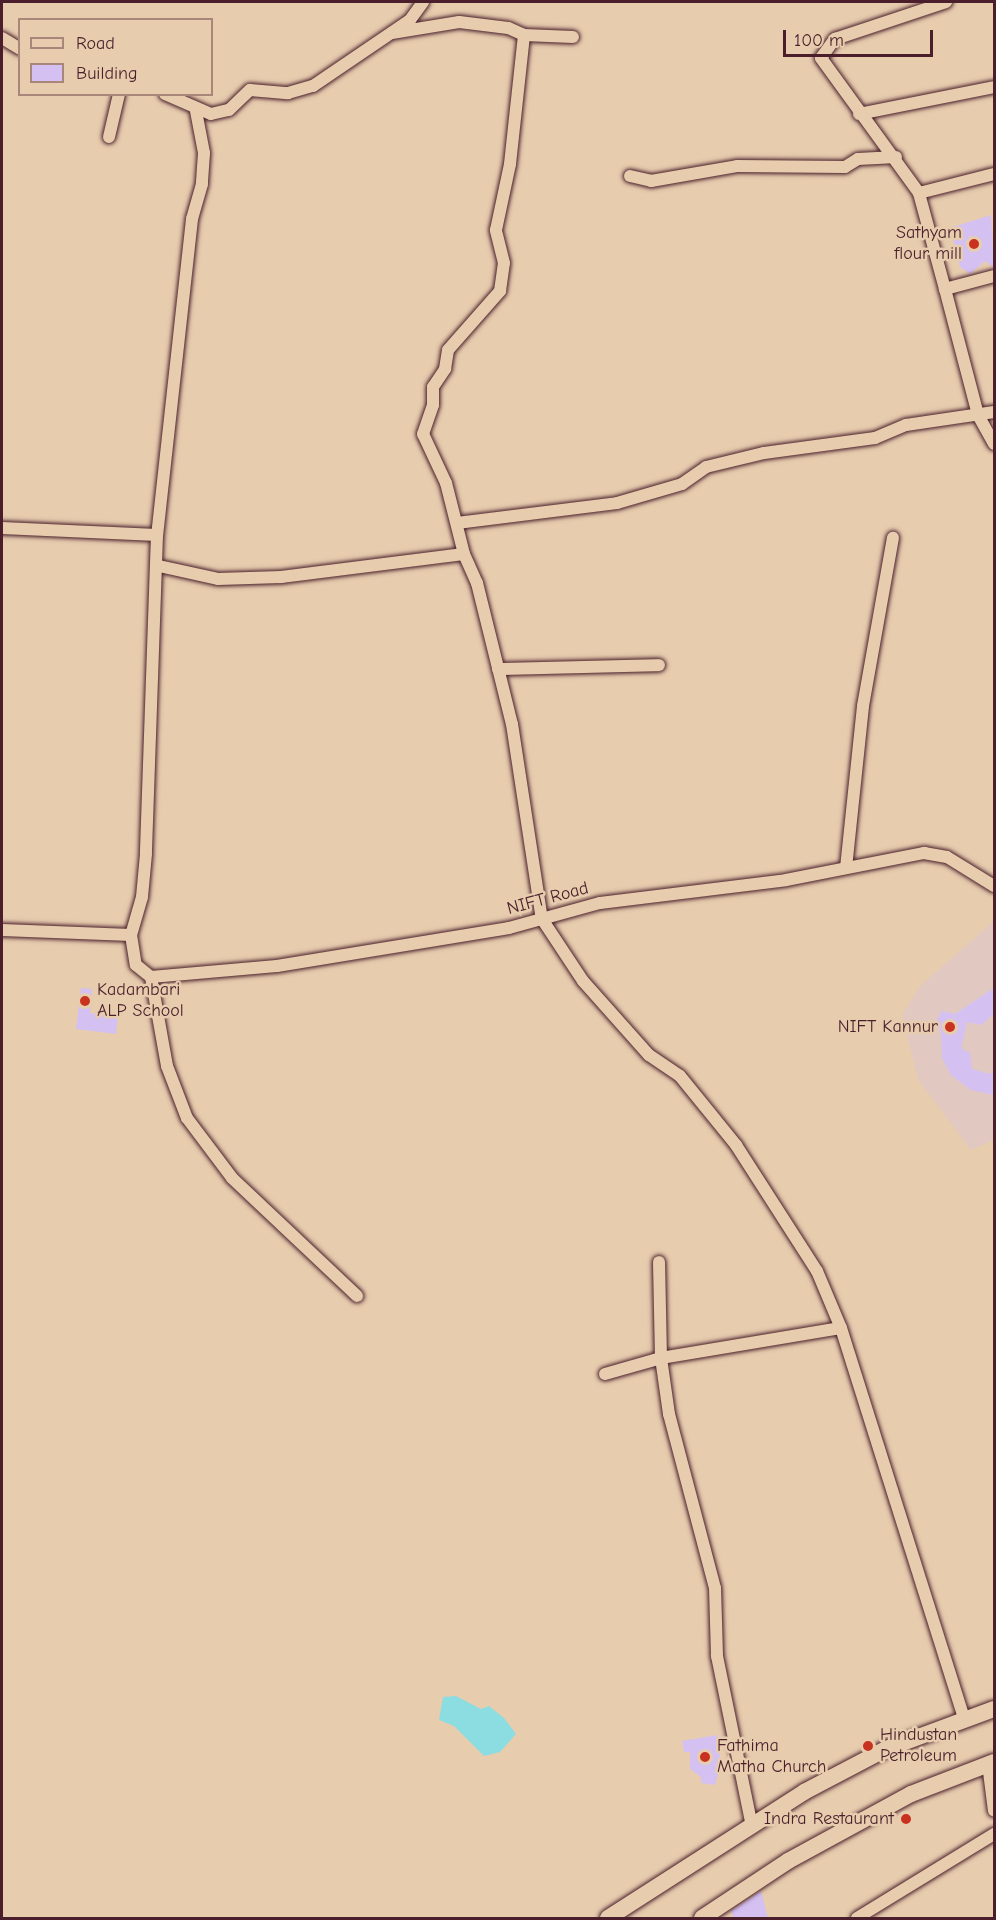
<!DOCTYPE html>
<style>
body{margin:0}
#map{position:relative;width:996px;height:1920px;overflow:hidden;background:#e7ccae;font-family:"Comic Neue",sans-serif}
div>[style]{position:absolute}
.built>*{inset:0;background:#e1c9c2}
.water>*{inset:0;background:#8bdde2}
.building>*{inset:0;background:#d4c1f2}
.roads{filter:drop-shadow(0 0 2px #4a1f2b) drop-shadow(0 0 2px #4a1f2b)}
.minor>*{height:12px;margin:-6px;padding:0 6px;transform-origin:6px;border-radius:6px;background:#e7ccae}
.highway>*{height:16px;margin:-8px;padding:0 8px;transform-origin:8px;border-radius:8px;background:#e7ccae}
.dots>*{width:16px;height:16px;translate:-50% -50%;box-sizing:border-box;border:3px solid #e7ccae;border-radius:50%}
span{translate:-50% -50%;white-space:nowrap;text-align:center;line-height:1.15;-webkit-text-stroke:5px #e7ccae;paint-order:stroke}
.poi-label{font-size:18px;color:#4a1f2b}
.right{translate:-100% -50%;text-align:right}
.left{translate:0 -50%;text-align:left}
.street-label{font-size:18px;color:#4a1f2b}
.frame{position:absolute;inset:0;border:3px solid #4a1f2b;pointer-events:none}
.legend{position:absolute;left:18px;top:18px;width:195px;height:78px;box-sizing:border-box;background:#e7ccae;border:2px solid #a8877a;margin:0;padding:8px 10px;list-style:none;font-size:18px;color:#4a1f2b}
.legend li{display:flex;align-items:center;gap:12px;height:30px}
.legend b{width:30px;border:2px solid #a8877a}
.scale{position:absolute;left:783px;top:30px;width:150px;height:27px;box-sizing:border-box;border:3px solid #4a1f2b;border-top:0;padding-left:8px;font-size:18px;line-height:21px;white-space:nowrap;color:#4a1f2b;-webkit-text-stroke:4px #e7ccae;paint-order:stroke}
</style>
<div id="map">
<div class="built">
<i style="clip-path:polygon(994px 921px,994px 1140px,971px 1150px,918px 1080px,902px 1015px,921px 985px)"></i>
</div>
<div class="water">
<i style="clip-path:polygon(456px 1696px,481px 1709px,489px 1706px,504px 1718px,516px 1734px,500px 1752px,484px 1756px,454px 1726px,439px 1720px,443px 1697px)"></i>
</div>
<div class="building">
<i style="clip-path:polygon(991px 215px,994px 268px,985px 261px,970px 274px,960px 267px,950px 228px)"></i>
<i style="clip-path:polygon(81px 988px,92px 989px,90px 1013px,118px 1016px,116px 1034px,76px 1029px)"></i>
<i style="clip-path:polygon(994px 988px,994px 1014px,981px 1025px,967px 1022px,961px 1048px,970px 1053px,972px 1069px,990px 1074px,994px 1070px,994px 1095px,971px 1090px,951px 1075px,942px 1058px,941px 1031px,936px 1021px,942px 1011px,955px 1014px)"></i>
<i style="clip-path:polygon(717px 1735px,722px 1762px,715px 1785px,701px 1783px,701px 1777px,690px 1769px,690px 1752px,684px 1752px,682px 1741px)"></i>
<i style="clip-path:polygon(761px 1891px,768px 1918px,734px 1918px,731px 1911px)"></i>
</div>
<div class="roads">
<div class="minor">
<i style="left:524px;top:35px;width:49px;rotate:2.3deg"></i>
<i style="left:2px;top:38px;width:21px;rotate:31deg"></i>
<i style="left:165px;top:94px;width:50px;rotate:23.5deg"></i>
<i style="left:211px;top:114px;width:18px;rotate:-13deg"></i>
<i style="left:229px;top:110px;width:29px;rotate:-44deg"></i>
<i style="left:250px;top:90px;width:38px;rotate:5deg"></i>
<i style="left:288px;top:93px;width:26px;rotate:-16deg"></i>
<i style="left:313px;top:86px;width:117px;rotate:-34.2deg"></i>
<i style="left:410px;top:20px;width:22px;rotate:-54deg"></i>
<i style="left:196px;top:111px;width:43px;rotate:79.2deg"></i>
<i style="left:204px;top:153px;width:31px;rotate:94deg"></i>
<i style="left:202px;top:184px;width:36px;rotate:106deg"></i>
<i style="left:192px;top:219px;width:318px;rotate:96.3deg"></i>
<i style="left:157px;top:535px;width:319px;rotate:92deg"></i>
<i style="left:146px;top:854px;width:43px;rotate:95.3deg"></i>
<i style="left:142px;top:897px;width:40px;rotate:106deg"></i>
<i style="left:131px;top:935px;width:30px;rotate:81deg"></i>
<i style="left:136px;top:965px;width:19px;rotate:39deg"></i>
<i style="left:151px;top:977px;width:126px;rotate:-5deg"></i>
<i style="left:277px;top:966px;width:235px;rotate:-9.3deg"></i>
<i style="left:509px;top:928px;width:94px;rotate:-15.4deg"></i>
<i style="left:600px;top:903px;width:187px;rotate:-7deg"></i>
<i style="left:786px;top:880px;width:141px;rotate:-11.1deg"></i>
<i style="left:924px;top:853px;width:23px;rotate:10deg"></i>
<i style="left:947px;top:857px;width:55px;rotate:31.7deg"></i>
<i style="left:859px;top:114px;width:138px;rotate:-11.3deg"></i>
<i style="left:109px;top:137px;width:44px;rotate:-76.9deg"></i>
<i style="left:630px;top:176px;width:22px;rotate:13deg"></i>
<i style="left:651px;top:181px;width:87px;rotate:-9.9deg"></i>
<i style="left:737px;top:166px;width:108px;rotate:0.5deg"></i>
<i style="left:845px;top:167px;width:15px;rotate:-32deg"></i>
<i style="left:858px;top:159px;width:38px;rotate:-3deg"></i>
<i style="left:919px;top:193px;width:77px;rotate:-14.2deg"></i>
<i style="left:994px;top:276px;width:51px;rotate:165.1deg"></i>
<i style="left:945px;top:289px;width:130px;rotate:75.3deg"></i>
<i style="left:978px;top:415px;width:33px;rotate:61deg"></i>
<i style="left:945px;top:289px;width:99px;rotate:-105.2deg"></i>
<i style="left:919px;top:193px;width:167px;rotate:-126deg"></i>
<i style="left:821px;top:58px;width:24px;rotate:-54deg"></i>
<i style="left:835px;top:39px;width:117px;rotate:-18.4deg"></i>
<i style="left:457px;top:523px;width:161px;rotate:-7.1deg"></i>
<i style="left:617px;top:503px;width:68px;rotate:-16.3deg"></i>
<i style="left:682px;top:484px;width:29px;rotate:-35deg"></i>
<i style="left:706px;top:467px;width:60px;rotate:-13.6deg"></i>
<i style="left:764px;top:453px;width:112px;rotate:-7.7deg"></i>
<i style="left:875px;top:438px;width:34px;rotate:-23deg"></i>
<i style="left:906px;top:425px;width:89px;rotate:-8.4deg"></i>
<i style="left:2px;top:528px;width:155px;rotate:2.6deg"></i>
<i style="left:464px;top:554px;width:32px;rotate:66deg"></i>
<i style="left:477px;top:583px;width:145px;rotate:76.1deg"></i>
<i style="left:512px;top:724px;width:197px;rotate:81.3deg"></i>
<i style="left:542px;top:919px;width:74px;rotate:56.5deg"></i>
<i style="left:583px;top:981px;width:99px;rotate:48.3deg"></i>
<i style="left:649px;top:1055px;width:37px;rotate:34deg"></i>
<i style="left:680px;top:1076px;width:89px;rotate:50.9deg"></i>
<i style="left:736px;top:1145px;width:150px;rotate:57.3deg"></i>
<i style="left:817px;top:1271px;width:62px;rotate:67.2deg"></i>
<i style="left:159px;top:566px;width:60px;rotate:12.4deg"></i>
<i style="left:218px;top:579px;width:63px;rotate:-1.8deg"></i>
<i style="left:281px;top:577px;width:184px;rotate:-7.2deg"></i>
<i style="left:464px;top:554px;width:73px;rotate:-104.2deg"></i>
<i style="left:446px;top:483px;width:54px;rotate:-115.1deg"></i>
<i style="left:423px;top:434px;width:31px;rotate:-71deg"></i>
<i style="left:433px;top:405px;width:18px;rotate:-90deg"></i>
<i style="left:433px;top:387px;width:22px;rotate:-56deg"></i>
<i style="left:445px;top:369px;width:19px;rotate:-81deg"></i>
<i style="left:448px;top:350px;width:79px;rotate:-48.6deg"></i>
<i style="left:500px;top:291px;width:28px;rotate:-82deg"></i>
<i style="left:504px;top:263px;width:34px;rotate:-104deg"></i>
<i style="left:496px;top:230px;width:67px;rotate:-78deg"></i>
<i style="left:510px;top:164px;width:130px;rotate:-83.8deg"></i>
<i style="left:524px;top:35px;width:17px;rotate:-156deg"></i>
<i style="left:508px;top:28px;width:49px;rotate:-173deg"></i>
<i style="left:459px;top:22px;width:68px;rotate:170.7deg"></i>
<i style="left:498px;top:669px;width:161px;rotate:-1.4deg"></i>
<i style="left:846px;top:868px;width:163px;rotate:-84deg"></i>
<i style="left:863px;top:706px;width:171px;rotate:-79.9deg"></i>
<i style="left:2px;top:930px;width:129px;rotate:2.2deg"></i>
<i style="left:151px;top:977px;width:90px;rotate:79.8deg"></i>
<i style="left:167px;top:1066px;width:56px;rotate:69deg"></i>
<i style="left:187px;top:1118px;width:75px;rotate:53.1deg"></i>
<i style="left:232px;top:1178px;width:172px;rotate:43.3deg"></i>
<i style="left:659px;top:1262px;width:96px;rotate:88.8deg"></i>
<i style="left:661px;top:1358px;width:182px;rotate:-9.5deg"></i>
<i style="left:841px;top:1328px;width:410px;rotate:72.5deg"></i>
<i style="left:605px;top:1374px;width:58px;rotate:-15.9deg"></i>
<i style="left:661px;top:1358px;width:57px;rotate:81.9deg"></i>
<i style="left:669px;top:1414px;width:180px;rotate:75.2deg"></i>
<i style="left:715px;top:1588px;width:68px;rotate:88.3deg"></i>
<i style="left:717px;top:1656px;width:174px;rotate:78.4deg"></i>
<i style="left:988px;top:1764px;width:47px;rotate:82.7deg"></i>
<i style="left:857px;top:1918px;width:161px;rotate:-31.5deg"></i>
</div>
<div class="highway">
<i style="left:608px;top:1918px;width:233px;rotate:-32.7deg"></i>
<i style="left:804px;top:1792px;width:93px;rotate:-27.7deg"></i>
<i style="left:886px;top:1749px;width:115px;rotate:-20.3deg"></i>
<i style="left:702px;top:1918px;width:103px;rotate:-33.5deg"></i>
<i style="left:788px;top:1861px;width:140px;rotate:-28.6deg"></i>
<i style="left:911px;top:1794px;width:89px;rotate:-21.1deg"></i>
</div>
</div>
<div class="dots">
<i style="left:974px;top:244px;background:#c8321e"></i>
<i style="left:85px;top:1001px;background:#c8321e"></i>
<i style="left:950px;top:1027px;background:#c8321e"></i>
<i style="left:868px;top:1746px;background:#c8321e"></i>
<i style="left:705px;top:1757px;background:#c8321e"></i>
<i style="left:906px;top:1819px;background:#c8321e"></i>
</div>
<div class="poi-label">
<span class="right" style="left:962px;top:244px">Sathyam<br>flour mill</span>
<span class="left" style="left:97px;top:1001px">Kadambari<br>ALP School</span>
<span class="right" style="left:938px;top:1027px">NIFT Kannur</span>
<span class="left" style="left:880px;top:1746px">Hindustan<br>Petroleum</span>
<span class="left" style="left:717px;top:1757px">Fathima<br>Matha Church</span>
<span class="right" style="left:894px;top:1819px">Indra Restaurant</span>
</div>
<div class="street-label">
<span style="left:548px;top:899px;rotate:-15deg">NIFT Road</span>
</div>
<div class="frame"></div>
<ul class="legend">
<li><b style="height:8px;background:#e7ccae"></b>Road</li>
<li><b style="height:16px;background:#d4c1f2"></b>Building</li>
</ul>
<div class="scale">100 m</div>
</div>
